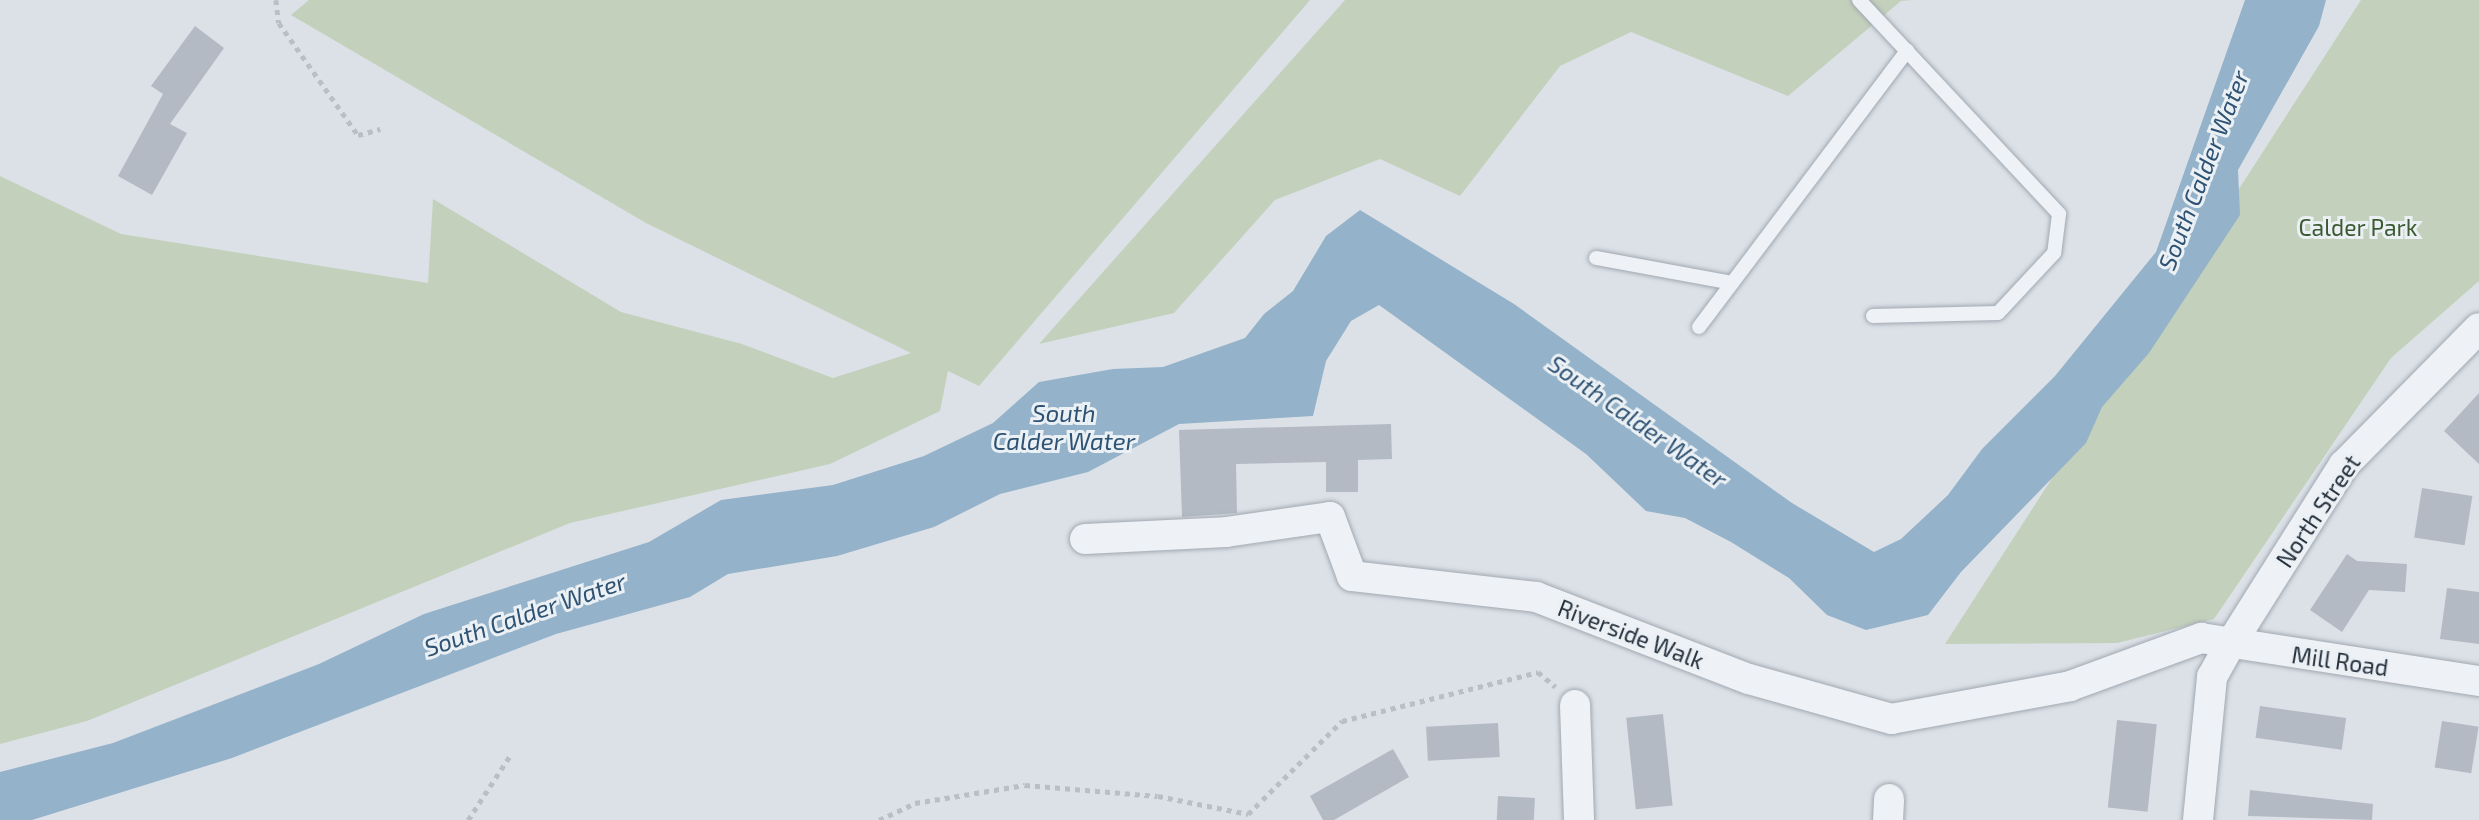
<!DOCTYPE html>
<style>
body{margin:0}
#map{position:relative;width:2479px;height:820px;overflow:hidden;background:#dce1e7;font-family:"Exo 2",sans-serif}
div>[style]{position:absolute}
.green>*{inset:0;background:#c3d1bc}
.water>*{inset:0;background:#94b2c9}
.building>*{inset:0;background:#b3bac4;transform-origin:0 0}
.path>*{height:4.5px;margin-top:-2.25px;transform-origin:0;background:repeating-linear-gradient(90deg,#babfc5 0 5px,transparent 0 10px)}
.roads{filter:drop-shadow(0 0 2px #a1a8b1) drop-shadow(0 0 2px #a1a8b1)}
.lane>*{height:14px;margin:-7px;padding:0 7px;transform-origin:7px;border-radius:7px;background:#eef1f5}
.street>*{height:30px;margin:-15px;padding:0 15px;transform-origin:15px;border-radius:15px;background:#eef1f5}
span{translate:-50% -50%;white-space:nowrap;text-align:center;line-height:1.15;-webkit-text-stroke:6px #ebf0f4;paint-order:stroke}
.park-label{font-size:23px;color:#3c5a32}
.street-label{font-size:23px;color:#25303d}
.water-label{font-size:24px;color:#2e5273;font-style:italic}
</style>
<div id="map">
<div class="green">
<i style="clip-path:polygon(309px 0,1310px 0,979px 386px,948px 371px,940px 411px,830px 464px,570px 523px,87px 721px,0 744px,0 176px,121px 234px,428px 283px,433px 199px,621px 312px,742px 344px,833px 378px,911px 353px,646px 223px,291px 15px)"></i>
<i style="clip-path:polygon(1345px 0,1912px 0,1901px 1px,1788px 96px,1631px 32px,1560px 66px,1460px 196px,1380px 159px,1275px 200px,1174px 313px,1039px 344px)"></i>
<i style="clip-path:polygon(2361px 0,2479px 0,2479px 281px,2391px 358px,2214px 619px,2117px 643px,1945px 644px)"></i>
</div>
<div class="water">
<i style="clip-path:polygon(2245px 0,2326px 0,2319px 26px,2238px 170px,2240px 215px,2149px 353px,2102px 407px,2086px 443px,1961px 572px,1928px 615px,1866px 630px,1827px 615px,1789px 578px,1731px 542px,1685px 518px,1646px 511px,1586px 454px,1379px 305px,1351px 321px,1326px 361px,1313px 416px,1179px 424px,1088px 472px,1000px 494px,934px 527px,837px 556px,728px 574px,690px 597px,556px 634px,232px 758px,32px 820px,0 820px,0 772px,113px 743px,319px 664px,424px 614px,649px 542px,721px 500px,833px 485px,924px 456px,993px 423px,1039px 382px,1113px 369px,1163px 367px,1245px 338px,1264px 314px,1293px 291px,1326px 236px,1360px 210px,1514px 304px,1792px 503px,1874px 552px,1901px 539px,1948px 495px,1982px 449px,2055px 376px,2156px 252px)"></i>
</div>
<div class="building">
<i style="clip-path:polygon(195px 26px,224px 48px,170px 124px,187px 133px,152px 195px,118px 176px,163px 94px,151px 86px)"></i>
<i style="clip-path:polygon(2479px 393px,2479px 464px,2444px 431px)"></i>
<i style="clip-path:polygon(1391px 424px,1392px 459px,1358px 460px,1358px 492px,1326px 492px,1326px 462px,1236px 464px,1237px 513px,1182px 517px,1179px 430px)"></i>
<i style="left:2422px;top:488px;width:51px;height:50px;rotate:9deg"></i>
<i style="clip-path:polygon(2347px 554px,2357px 561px,2407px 564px,2405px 592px,2369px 590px,2342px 632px,2310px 610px)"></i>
<i style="clip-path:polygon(2447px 588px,2479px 592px,2479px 644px,2440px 639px)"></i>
<i style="left:2260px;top:706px;width:87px;height:32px;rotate:8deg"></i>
<i style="left:1663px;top:714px;width:92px;height:37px;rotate:84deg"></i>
<i style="left:2117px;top:720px;width:40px;height:88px;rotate:6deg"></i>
<i style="left:2442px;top:721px;width:37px;height:47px;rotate:9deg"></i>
<i style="left:1498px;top:723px;width:34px;height:72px;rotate:87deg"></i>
<i style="clip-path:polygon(1393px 749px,1409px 777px,1334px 820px,1323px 820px,1310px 796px)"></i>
<i style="clip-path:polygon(2250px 790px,2373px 804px,2372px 820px,2248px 816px)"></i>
<i style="left:1498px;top:796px;width:37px;height:24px;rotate:3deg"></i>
</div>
<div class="path">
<i style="left:276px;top:0;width:23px;rotate:83deg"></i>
<i style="left:279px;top:23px;width:137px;rotate:54.8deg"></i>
<i style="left:358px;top:135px;width:23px;rotate:-15deg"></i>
<i style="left:468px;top:820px;width:79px;rotate:-56.9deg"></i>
<i style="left:879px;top:820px;width:40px;rotate:-25deg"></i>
<i style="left:915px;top:803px;width:111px;rotate:-9.3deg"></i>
<i style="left:1025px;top:785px;width:133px;rotate:4.7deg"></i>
<i style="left:1158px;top:796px;width:92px;rotate:11.3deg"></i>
<i style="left:1248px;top:814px;width:132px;rotate:-44.7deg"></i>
<i style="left:1342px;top:721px;width:202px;rotate:-14deg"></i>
<i style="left:1538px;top:672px;width:23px;rotate:40deg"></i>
</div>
<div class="roads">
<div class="lane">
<i style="left:1859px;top:0;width:293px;rotate:46.9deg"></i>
<i style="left:2059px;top:214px;width:39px;rotate:97deg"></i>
<i style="left:2054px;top:253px;width:82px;rotate:133deg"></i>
<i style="left:1998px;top:313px;width:125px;rotate:178.6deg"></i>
<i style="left:1596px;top:258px;width:138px;rotate:10.4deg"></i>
<i style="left:1699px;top:327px;width:346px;rotate:-53deg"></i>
</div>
<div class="street">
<i style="left:1085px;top:539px;width:141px;rotate:-2.8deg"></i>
<i style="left:1226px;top:532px;width:105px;rotate:-8.2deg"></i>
<i style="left:1330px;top:517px;width:63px;rotate:69.6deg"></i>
<i style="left:1352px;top:576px;width:185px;rotate:6.5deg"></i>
<i style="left:1536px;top:597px;width:228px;rotate:21.1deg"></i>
<i style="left:1749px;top:679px;width:148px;rotate:15.7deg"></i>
<i style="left:1891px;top:719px;width:182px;rotate:-10.4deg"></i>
<i style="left:2070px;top:686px;width:140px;rotate:-20.1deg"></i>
<i style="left:2201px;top:638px;width:281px;rotate:8.8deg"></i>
<i style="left:1575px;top:705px;width:115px;rotate:88deg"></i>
<i style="left:1888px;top:820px;width:21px;rotate:-87deg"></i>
<i style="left:2198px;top:820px;width:144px;rotate:-84.4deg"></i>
<i style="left:2212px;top:677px;width:37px;rotate:-61deg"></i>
<i style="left:2230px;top:645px;width:213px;rotate:-57.7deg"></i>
<i style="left:2344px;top:465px;width:192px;rotate:-45.4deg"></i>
</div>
</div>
<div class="park-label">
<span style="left:2358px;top:227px">Calder Park</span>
</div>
<div class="street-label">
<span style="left:2318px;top:511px;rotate:-56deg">North Street</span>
<span style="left:1631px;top:634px;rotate:21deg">Riverside Walk</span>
<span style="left:2340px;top:661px;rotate:8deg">Mill Road</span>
</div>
<div class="water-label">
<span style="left:2203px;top:170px;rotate:-69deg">South Calder Water</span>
<span style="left:1064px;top:427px">South<br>Calder Water</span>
<span style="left:1638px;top:421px;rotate:35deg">South Calder Water</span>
<span style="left:525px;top:614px;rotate:-19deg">South Calder Water</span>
</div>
</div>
